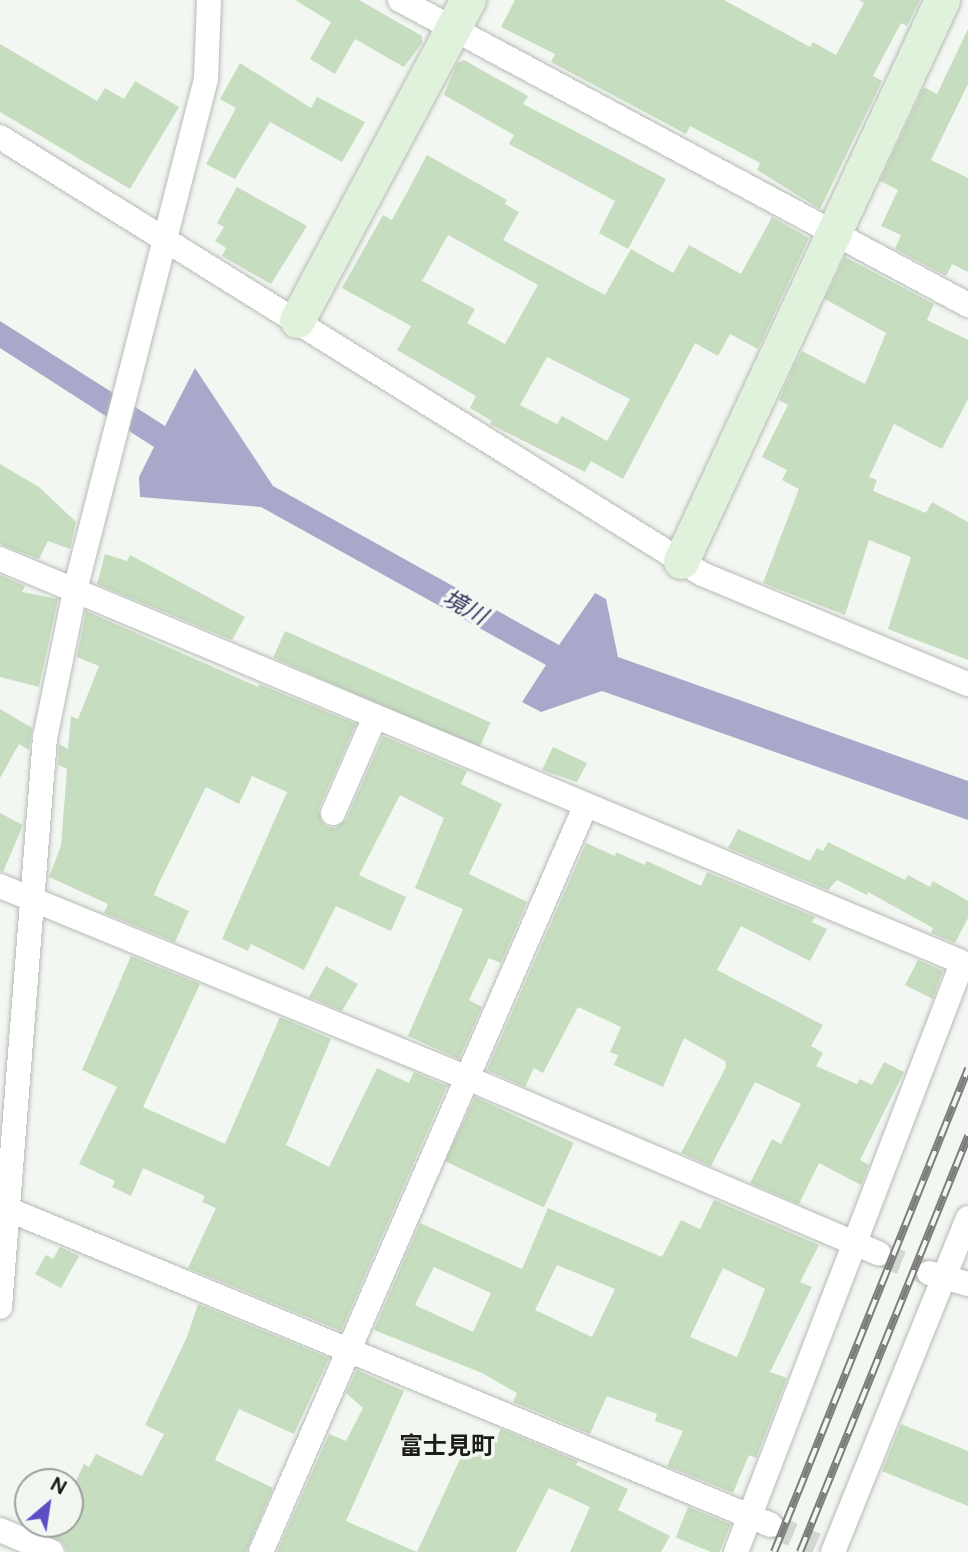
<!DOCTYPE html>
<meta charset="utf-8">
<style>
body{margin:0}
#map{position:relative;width:968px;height:1552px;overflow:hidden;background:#f3f7f2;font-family:Figtree,"Noto Sans JP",sans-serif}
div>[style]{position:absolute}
.water>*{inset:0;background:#a8a9ca}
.building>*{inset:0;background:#c6ddbf;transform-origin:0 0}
.street-tunnel>*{height:24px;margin-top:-12px;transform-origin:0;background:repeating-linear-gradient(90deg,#d3d6d2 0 24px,transparent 0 36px)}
.roads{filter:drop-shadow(0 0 2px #b7bbb6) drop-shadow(0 0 2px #b7bbb6)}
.street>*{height:24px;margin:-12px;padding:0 12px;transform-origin:12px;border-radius:12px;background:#fff}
.secondary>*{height:35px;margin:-17.5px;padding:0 17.5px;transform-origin:17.5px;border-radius:17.5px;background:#e0f2db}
.rail>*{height:8px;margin-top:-4px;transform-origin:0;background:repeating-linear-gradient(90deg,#f3f7f2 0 16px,#7c7e7b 0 32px);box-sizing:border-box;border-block:2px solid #7c7e7b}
span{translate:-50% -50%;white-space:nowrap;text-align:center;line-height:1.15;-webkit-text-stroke:7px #f3f7f2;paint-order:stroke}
.water-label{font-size:23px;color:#353360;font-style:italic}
.quarter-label{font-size:24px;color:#1c1d1b;font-weight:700}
.north{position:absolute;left:14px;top:1468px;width:70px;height:70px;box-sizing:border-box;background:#f3f7f2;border:2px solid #9da09c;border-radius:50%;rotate:29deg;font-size:19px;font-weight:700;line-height:28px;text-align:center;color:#1c1d1b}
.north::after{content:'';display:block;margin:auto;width:24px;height:32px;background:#5d4dc6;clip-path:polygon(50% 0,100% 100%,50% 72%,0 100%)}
</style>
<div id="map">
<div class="water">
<i style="clip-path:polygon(0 321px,165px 426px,195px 368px,273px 486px,559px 645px,595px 593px,606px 599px,618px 657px,968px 781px,968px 820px,602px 691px,541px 712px,522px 702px,546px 665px,261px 507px,140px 497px,139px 477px,154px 447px,0 348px)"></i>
</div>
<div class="building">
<i style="clip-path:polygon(295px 0,359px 0,422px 36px,422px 43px,404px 67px,355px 39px,335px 74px,310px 59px,331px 22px)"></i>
<i style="clip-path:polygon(515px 0,724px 0,810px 47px,813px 42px,836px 55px,864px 3px,859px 0,920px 0,907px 26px,901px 23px,873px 76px,882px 81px,820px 209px,757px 170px,760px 163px,690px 126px,686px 134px,551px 62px,555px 54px,501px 27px)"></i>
<i style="clip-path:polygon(968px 29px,968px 84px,931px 160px,968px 178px,968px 272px,952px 264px,946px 276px,895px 249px,901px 235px,881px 226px,898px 190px,880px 181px,924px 87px,937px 94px)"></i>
<i style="clip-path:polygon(0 44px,97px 101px,105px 88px,124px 99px,135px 81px,179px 107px,130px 189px,0 112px)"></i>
<i style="clip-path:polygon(464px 60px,528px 96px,523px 104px,666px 179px,628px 249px,599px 233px,615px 201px,509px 144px,514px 135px,444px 95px,457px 63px)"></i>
<i style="clip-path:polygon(240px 63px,311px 108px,317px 97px,365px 122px,342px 162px,270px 122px,235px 179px,206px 164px,236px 108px,220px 99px)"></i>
<i style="clip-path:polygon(evenodd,427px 155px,507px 200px,505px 204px,519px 212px,503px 240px,605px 295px,631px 249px,673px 273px,689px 245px,741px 274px,772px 217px,809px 238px,758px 349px,730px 334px,718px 356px,695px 343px,623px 479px,591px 461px,585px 472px,490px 424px,492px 421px,470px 408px,476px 396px,397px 350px,411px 326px,342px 288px,383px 215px,392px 220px,427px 155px,448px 235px,538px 285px,505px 344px,467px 323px,475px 309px,422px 281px,448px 235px,427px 155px,547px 357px,630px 399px,607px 441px,562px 416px,557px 424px,520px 405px,547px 357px)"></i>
<i style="clip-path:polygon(237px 187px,307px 226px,271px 284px,222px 256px,226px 248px,215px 241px,224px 227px,217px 223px)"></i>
<i style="clip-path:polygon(845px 257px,934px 304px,927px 320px,968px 340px,968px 399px,942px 449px,894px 424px,869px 477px,877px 480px,873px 491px,926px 513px,932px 502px,968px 522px,968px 660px,888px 629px,911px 557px,869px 540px,845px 615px,763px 583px,799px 489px,782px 480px,787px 470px,762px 457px,788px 405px,779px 400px,794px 366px,802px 351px,865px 384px,886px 333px,825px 299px)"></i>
<i style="clip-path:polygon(0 464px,39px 487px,76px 522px,70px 549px,48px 541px,39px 559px,0 544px)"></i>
<i style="clip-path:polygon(105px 554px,127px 561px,130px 555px,245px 617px,232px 640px,97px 584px)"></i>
<i style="clip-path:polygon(0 575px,25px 586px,22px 592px,58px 599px,39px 687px,0 677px)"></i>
<i style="clip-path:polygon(86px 611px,258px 687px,259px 684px,356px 724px,319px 808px,321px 821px,326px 826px,335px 828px,346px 820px,383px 736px,467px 771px,461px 784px,502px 804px,469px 874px,527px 902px,501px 963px,489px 958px,469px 1000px,482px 1007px,459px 1059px,408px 1036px,463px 909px,415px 888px,444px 818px,400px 795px,359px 875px,406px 897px,391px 931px,336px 906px,304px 970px,251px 944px,248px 951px,222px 939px,287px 792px,252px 776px,239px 804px,206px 787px,158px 885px,154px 895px,189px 911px,175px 942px,104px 913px,108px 904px,49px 877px,61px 846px,67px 769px,58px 765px,59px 744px,68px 749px,71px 716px,78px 719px,99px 666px,77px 657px)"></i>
<i style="left:285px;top:631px;width:225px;height:29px;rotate:24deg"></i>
<i style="clip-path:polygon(0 709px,32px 728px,29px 750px,19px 744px,0 778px)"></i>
<i style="clip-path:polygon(553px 747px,587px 763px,577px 782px,542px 770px)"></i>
<i style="clip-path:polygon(0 813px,23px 825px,3px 872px,0 871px)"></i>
<i style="clip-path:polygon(738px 829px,810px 861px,817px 848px,823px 851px,828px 842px,905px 880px,908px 875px,930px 887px,933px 881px,968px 901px,968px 918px,955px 943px,931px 933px,933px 928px,868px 892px,867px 895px,837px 880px,828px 890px,728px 848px)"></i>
<i style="clip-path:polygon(586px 843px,615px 856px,616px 852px,645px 865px,647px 861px,701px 886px,707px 872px,815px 917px,812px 922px,827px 929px,810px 961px,741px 926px,717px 970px,823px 1025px,811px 1046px,823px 1053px,816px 1066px,857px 1084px,860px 1079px,872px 1085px,884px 1062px,904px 1072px,860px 1160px,869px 1165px,861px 1185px,819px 1163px,799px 1204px,750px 1183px,772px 1139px,781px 1144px,801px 1104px,755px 1082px,711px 1166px,681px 1153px,726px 1067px,725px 1061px,684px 1038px,663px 1087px,614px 1065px,618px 1055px,610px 1052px,621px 1027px,578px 1007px,543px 1073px,534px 1068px,525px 1087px,487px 1070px)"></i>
<i style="clip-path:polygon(131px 956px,200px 984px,143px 1107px,225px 1144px,280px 1017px,331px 1039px,286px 1145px,329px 1167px,377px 1068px,409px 1083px,414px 1072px,447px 1086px,341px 1331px,188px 1268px,216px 1208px,202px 1202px,205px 1196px,143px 1168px,131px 1196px,112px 1187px,115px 1181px,79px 1164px,117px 1087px,82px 1070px)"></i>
<i style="clip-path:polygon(918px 960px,943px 971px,933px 999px,905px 985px)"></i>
<i style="clip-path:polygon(326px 966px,358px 984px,342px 1011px,309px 997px)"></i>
<i style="left:475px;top:1097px;width:109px;height:71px;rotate:25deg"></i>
<i style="clip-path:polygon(evenodd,714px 1200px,819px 1245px,800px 1282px,812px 1287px,770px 1372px,787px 1378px,756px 1458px,749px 1455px,733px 1493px,667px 1466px,683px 1431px,655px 1421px,657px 1414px,607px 1396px,590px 1434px,513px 1402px,517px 1393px,482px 1373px,374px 1330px,420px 1223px,522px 1269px,548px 1208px,662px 1257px,681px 1220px,700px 1229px,714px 1200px,557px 1265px,615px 1289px,592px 1337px,535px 1310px,557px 1265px,714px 1200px,434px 1267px,491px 1293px,473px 1332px,415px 1305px,434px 1267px,714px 1200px,723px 1268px,765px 1289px,737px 1357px,690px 1337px,723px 1268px)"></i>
<i style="clip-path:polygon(60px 1247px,79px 1256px,61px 1288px,35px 1274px,46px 1255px,53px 1259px)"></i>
<i style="clip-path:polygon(198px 1304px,329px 1358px,294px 1434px,239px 1409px,215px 1460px,273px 1488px,246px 1552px,67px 1552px,63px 1543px,49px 1535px,55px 1524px,70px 1524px,70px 1493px,84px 1464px,89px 1467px,96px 1454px,142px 1476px,164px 1434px,145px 1425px,187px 1337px)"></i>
<i style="clip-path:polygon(357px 1370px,404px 1391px,346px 1521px,417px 1552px,473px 1431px,495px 1442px,501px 1429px,578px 1461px,576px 1465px,628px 1489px,618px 1510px,670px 1536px,661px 1552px,570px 1552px,590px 1507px,549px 1488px,516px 1552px,277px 1552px,329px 1434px,346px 1441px,363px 1408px,346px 1393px)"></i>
<i style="clip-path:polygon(901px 1424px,968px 1451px,968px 1506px,882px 1471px)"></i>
<i style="left:688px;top:1507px;width:46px;height:33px;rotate:22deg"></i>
</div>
<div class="street-tunnel">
<i style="left:879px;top:1254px;width:53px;rotate:21.2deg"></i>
<i style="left:771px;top:1525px;width:49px;rotate:24deg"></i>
</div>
<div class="roads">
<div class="street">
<i style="left:400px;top:0;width:645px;rotate:28.23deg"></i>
<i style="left:0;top:137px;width:827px;rotate:31.9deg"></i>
<i style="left:702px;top:574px;width:288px;rotate:22.5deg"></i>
<i style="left:0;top:559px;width:1040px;rotate:22.74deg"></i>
<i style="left:959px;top:961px;width:5px;rotate:68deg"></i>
<i style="left:961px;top:966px;width:628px;rotate:111deg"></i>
<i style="left:333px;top:813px;width:105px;rotate:-66.4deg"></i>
<i style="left:0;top:886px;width:503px;rotate:22.33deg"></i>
<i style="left:465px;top:1077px;width:450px;rotate:23.1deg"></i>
<i style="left:0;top:1206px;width:834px;rotate:22.48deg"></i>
<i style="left:929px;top:1273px;width:41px;rotate:15.8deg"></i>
<i style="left:0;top:1307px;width:571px;rotate:-85.48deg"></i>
<i style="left:45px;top:738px;width:151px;rotate:-78.5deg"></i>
<i style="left:75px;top:590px;width:528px;rotate:-75.62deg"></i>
<i style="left:206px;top:79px;width:79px;rotate:-87.8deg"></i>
<i style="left:0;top:1530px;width:56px;rotate:22.9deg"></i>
<i style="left:261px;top:1552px;width:812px;rotate:-66.5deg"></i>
<i style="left:833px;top:1552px;width:360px;rotate:-68deg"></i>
</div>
<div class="secondary">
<i style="left:297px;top:320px;width:363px;rotate:-61.9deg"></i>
<i style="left:681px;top:561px;width:619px;rotate:-65.05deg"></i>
</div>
</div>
<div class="rail">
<i style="left:774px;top:1552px;width:521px;rotate:-68.12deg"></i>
<i style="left:800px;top:1552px;width:449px;rotate:-68deg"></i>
</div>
<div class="water-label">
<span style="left:465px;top:607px;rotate:29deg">境川</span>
</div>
<div class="quarter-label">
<span style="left:447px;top:1446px">富士見町</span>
</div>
<div class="north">N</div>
</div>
